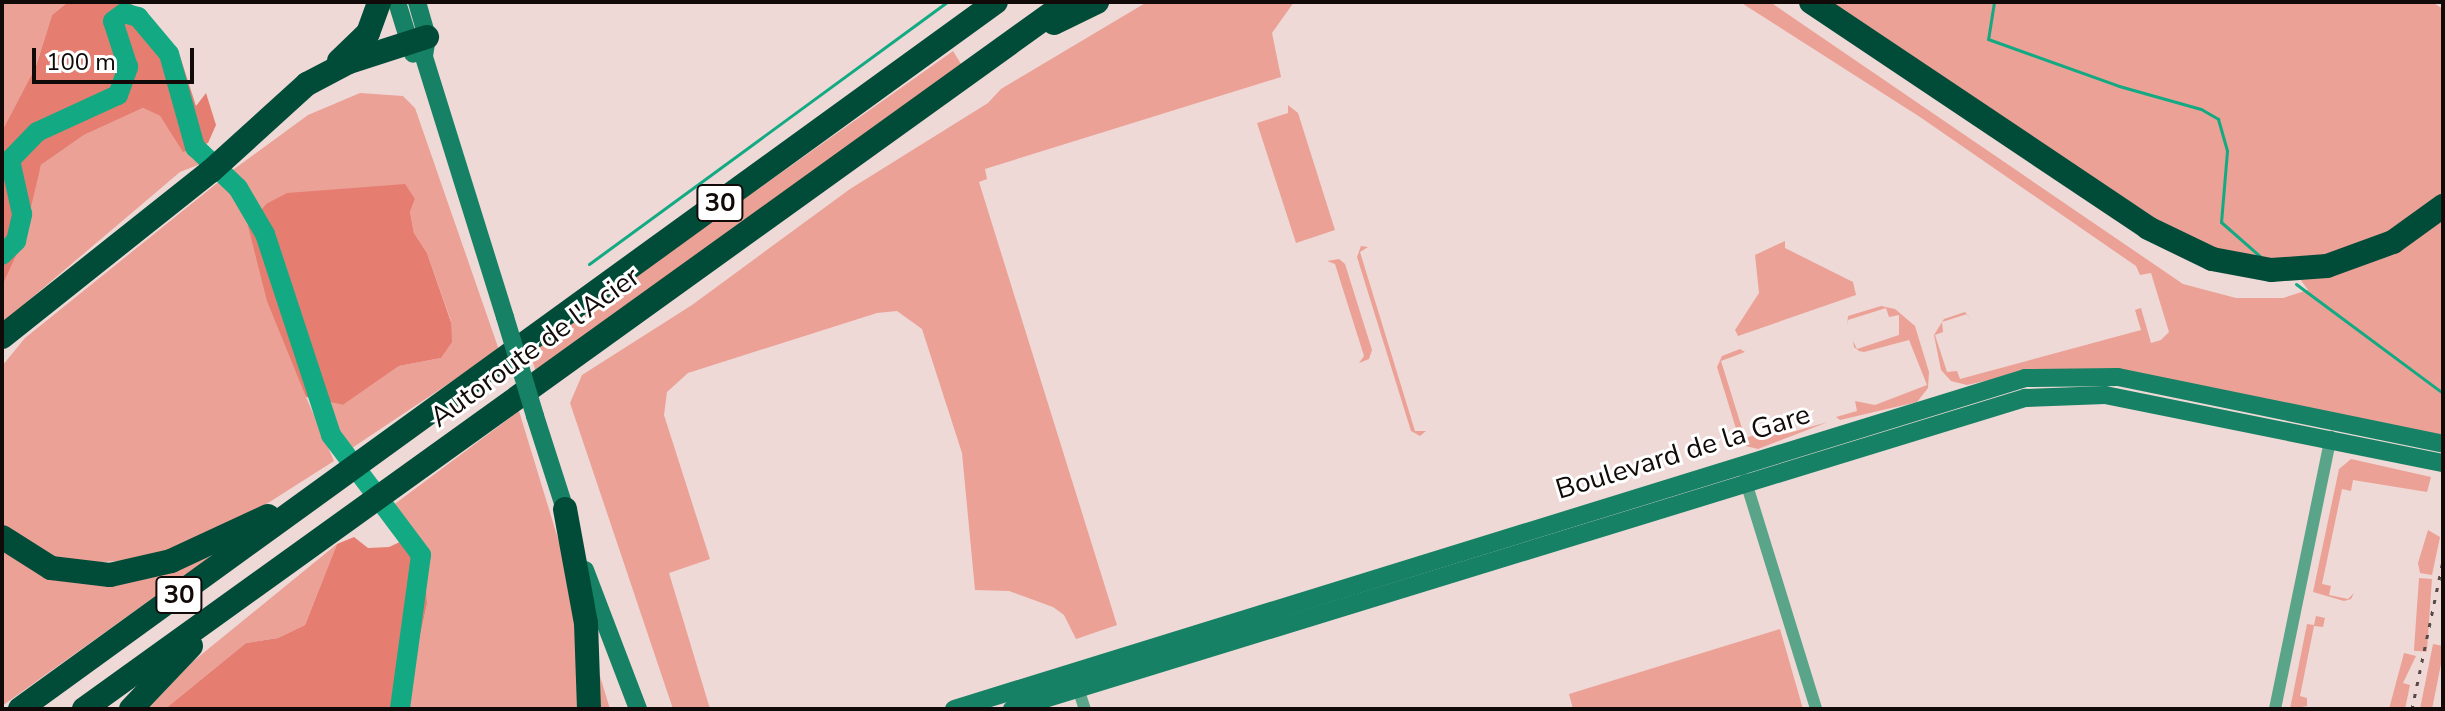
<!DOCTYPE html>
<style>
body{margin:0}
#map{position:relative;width:2445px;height:711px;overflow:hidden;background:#eed9d6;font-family:"Nunito Sans",sans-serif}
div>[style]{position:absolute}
.green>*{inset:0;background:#eba196;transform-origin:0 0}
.forest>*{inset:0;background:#e57e71}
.stream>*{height:3px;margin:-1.5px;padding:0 1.5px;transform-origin:1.5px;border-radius:1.5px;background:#13aa83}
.river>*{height:20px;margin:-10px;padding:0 10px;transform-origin:10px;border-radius:10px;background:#13aa83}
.street>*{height:12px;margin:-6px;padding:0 6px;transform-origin:6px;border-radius:6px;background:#5aa489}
.secondary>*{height:18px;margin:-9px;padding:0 9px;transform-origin:9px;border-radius:9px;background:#168164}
.highway>*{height:24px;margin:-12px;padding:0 12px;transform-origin:12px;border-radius:12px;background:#004c38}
.rail>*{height:3px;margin-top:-1.5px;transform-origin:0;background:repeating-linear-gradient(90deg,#554a48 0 4px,transparent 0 12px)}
.secondary-bridge>*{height:18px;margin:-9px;padding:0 9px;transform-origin:9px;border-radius:9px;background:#168164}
span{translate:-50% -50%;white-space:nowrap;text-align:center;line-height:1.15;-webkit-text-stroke:6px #fff;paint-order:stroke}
.shield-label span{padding:2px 6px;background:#fff;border:2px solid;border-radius:6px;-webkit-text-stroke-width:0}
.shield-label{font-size:26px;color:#110a09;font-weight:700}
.street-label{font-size:28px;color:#110a09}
.frame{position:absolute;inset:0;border:4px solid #110a09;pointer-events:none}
.scale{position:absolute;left:32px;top:48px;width:162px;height:36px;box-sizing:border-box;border:4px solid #110a09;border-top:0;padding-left:10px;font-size:24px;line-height:28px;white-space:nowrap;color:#110a09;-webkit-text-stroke:6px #fff;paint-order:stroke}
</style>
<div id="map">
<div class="green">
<i style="clip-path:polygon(2px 2px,68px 2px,52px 15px,36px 66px,2px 131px)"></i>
<i style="clip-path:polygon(1147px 2px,1294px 2px,1272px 33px,1281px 77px,985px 169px,987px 179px,979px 182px,1117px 625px,1076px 639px,1064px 615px,1053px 607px,1009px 591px,975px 590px,962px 453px,922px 329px,897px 311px,877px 313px,688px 373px,667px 392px,664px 415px,710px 559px,669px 573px,710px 709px,673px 709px,570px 403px,582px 375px,692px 305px,850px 189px,988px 103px,1001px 89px)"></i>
<i style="clip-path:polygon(1740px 2px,1770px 2px,2183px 284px,2236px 298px,2283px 298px,2308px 290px,2300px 279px,2443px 216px,2443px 435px,2106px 369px,2039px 369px,1967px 385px,1951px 381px,1941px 370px,1934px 335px,1944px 319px,1965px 312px,1972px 321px,1967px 314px,1942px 322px,1943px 332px,1935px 335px,1947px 372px,1957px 371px,1960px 379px,2141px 330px,2135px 310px,2141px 308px,2151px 343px,2161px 340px,2169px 332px,2151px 273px,2140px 275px,2136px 266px,1920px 117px)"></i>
<i style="clip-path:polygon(1825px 2px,2432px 2px,2443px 9px,2443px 196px,2367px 247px,2277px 263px,2195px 244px)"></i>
<i style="clip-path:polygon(953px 51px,961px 64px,536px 372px,529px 351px)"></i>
<i style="clip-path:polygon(360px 93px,403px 96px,415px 108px,499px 350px,349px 450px,324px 401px,343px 405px,399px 366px,441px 358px,451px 321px,427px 253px,414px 233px,410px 212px,415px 199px,266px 204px,258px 214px,230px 172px,308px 115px)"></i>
<i style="clip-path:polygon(1288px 105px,1298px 113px,1335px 230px,1296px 243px,1257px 123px,1288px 113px)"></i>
<i style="clip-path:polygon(143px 108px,160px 116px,183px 151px,190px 149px,203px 163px,180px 172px,2px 323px,2px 286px,41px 165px,84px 135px)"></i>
<i style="clip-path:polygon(221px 180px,244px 208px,306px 397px,334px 461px,257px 510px,153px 558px,66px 565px,2px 526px,2px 366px,25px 338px)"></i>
<i style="clip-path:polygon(1785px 241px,1785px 248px,1853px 282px,1856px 295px,1738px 336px,1735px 330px,1759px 293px,1755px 255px)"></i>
<i style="clip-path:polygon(1361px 246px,1368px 247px,1360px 252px,1415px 431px,1426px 431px,1420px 436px,1411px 431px,1357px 257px)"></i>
<i style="clip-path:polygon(1339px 259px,1345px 264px,1372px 350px,1369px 359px,1359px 363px,1364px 356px,1335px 264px,1327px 261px)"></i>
<i style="clip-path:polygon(1881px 306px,1895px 309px,1915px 326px,1929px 372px,1928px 388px,1917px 402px,1840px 420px,1836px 417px,1857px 411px,1855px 401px,1875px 405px,1927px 385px,1909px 340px,1864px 352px,1859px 351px,1854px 347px,1853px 341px,1857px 349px,1899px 335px,1899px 315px,1889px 317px,1886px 308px,1848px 320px,1847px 326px,1848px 316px)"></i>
<i style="clip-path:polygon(1740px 349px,1745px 352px,1721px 361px,1745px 438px,1782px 427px,1785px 434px,1828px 422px,1758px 449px,1746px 446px,1738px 435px,1717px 367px,1722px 356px)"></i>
<i style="clip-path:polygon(519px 411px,610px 709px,404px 709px,427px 604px,425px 559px,417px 534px,388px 509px)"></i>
<i style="clip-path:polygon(2351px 459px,2431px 477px,2427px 492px,2353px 480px,2351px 491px,2342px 489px,2322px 584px,2331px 586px,2329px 595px,2348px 599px,2354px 593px,2351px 599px,2344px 601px,2313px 592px,2339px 469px)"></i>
<i style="clip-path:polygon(2428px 530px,2440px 537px,2432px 575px,2420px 573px,2418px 563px)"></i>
<i style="clip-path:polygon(337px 544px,305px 625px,278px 638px,246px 643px,165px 709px,147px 709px,191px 663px)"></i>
<i style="clip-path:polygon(2px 550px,40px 573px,210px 557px,2px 706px)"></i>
<i style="left:2419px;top:578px;width:13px;height:73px;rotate:4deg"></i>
<i style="clip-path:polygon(2316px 616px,2325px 618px,2323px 627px,2314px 626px,2300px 696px,2307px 698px,2307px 706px,2290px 709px,2307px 624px,2314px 625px)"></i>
<i style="clip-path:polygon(1780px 629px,1803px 709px,1573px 709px,1569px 694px)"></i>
<i style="clip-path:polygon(2433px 644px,2443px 646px,2443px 654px,2432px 709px,2420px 709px)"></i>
<i style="clip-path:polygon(2404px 653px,2416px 656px,2403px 683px,2410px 685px,2405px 709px,2389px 709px)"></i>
</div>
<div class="forest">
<i style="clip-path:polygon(68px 2px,129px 2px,150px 19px,179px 53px,196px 106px,206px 93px,216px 125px,208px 143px,183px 152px,160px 116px,143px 108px,84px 135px,41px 165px,23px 240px,2px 286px,2px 131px,36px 66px,52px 15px)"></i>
<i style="clip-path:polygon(405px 184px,415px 199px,410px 212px,414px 233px,427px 253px,451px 322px,452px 342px,441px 358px,399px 366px,343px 405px,306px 397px,267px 301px,248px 226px,266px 204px,287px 193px)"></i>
<i style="clip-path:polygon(417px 534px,425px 559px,427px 604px,404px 709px,165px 709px,246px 643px,278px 638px,305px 625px,337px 544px,354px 537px,368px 548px,389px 547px)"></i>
</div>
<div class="stream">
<i style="left:1994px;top:2px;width:37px;rotate:99deg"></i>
<i style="left:1988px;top:39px;width:139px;rotate:19.7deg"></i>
<i style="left:2119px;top:86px;width:85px;rotate:15.7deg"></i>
<i style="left:2201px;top:109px;width:20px;rotate:30deg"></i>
<i style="left:2218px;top:119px;width:33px;rotate:74deg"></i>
<i style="left:2227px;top:151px;width:71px;rotate:94.8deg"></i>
<i style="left:2221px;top:222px;width:55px;rotate:41.3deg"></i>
<i style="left:589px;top:264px;width:444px;rotate:-36.2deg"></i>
<i style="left:2296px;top:284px;width:183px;rotate:36.6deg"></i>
</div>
<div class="river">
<i style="left:2px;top:255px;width:20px;rotate:-45deg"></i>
<i style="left:16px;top:241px;width:28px;rotate:-77deg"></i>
<i style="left:22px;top:214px;width:55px;rotate:-102.5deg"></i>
<i style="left:10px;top:160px;width:39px;rotate:-46deg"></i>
<i style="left:37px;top:132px;width:89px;rotate:-24.6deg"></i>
<i style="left:118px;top:95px;width:30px;rotate:-70deg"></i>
<i style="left:128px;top:67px;width:48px;rotate:-108.1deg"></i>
<i style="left:113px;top:21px;width:14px;rotate:-36deg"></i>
<i style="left:124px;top:13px;width:15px;rotate:16deg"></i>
<i style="left:138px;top:17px;width:48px;rotate:50deg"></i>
<i style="left:169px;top:54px;width:97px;rotate:74.4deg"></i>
<i style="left:195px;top:147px;width:59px;rotate:43.6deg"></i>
<i style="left:238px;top:188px;width:53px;rotate:59.6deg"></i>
<i style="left:265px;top:234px;width:212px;rotate:71.8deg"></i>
<i style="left:331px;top:435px;width:150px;rotate:53.1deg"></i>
<i style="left:421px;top:555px;width:155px;rotate:97.8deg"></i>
</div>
<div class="street">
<i style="left:1745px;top:479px;width:241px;rotate:72.8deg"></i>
<i style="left:1076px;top:682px;width:28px;rotate:72deg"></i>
<i style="left:2275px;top:709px;width:278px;rotate:-78.4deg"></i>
</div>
<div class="secondary">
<i style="left:397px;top:2px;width:54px;rotate:72.9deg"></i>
<i style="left:417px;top:2px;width:36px;rotate:74deg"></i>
<i style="left:427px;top:37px;width:20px;rotate:99deg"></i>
<i style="left:424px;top:57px;width:272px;rotate:72.7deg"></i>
<i style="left:535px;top:416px;width:108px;rotate:72.2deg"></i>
<i style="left:585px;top:570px;width:149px;rotate:69.1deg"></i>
<i style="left:954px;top:709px;width:1121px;rotate:-17.17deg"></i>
<i style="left:2025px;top:378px;width:93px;rotate:-0.6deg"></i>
<i style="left:2118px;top:377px;width:332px;rotate:11.6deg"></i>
<i style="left:1012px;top:709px;width:1060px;rotate:-17.07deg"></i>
<i style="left:2025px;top:398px;width:80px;rotate:-2.1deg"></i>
<i style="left:2105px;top:395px;width:345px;rotate:11.4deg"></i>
</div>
<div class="highway">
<i style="left:1811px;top:2px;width:406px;rotate:33.8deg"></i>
<i style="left:2148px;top:228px;width:71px;rotate:25.8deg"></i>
<i style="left:2212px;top:259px;width:60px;rotate:10.6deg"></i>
<i style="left:2271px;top:270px;width:56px;rotate:-4.1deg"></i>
<i style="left:2327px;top:266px;width:70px;rotate:-20deg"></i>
<i style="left:2393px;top:242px;width:62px;rotate:-35.8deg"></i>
<i style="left:1054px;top:23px;width:48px;rotate:-26deg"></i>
<i style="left:339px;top:61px;width:40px;rotate:-44deg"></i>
<i style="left:368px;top:33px;width:33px;rotate:-70deg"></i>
<i style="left:2px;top:337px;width:267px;rotate:-38.5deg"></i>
<i style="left:211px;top:171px;width:130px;rotate:-42.2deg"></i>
<i style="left:307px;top:84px;width:47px;rotate:-27.6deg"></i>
<i style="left:349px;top:62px;width:82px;rotate:-17.8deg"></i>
<i style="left:565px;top:509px;width:116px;rotate:79.6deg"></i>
<i style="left:586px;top:623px;width:86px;rotate:88deg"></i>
<i style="left:2px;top:537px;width:58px;rotate:32.3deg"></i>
<i style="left:51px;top:568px;width:59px;rotate:6.8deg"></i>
<i style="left:110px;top:575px;width:63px;rotate:-12.9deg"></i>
<i style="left:171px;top:561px;width:107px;rotate:-24.9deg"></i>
<i style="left:20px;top:709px;width:1205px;rotate:-35.92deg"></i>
<i style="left:84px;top:709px;width:1211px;rotate:-35.72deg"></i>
<i style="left:131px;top:709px;width:87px;rotate:-46.4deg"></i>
</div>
<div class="rail">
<i style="left:2412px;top:709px;width:152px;rotate:-78.2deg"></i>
</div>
<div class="secondary-bridge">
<i style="left:505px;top:317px;width:103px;rotate:73.1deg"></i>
</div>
<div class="shield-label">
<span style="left:720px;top:203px">30</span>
<span style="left:179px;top:595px">30</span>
</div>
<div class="street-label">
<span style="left:535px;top:347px;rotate:-36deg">Autoroute de l'Acier</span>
<span style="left:1683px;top:452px;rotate:-17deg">Boulevard de la Gare</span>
</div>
<div class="frame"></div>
<div class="scale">100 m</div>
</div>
